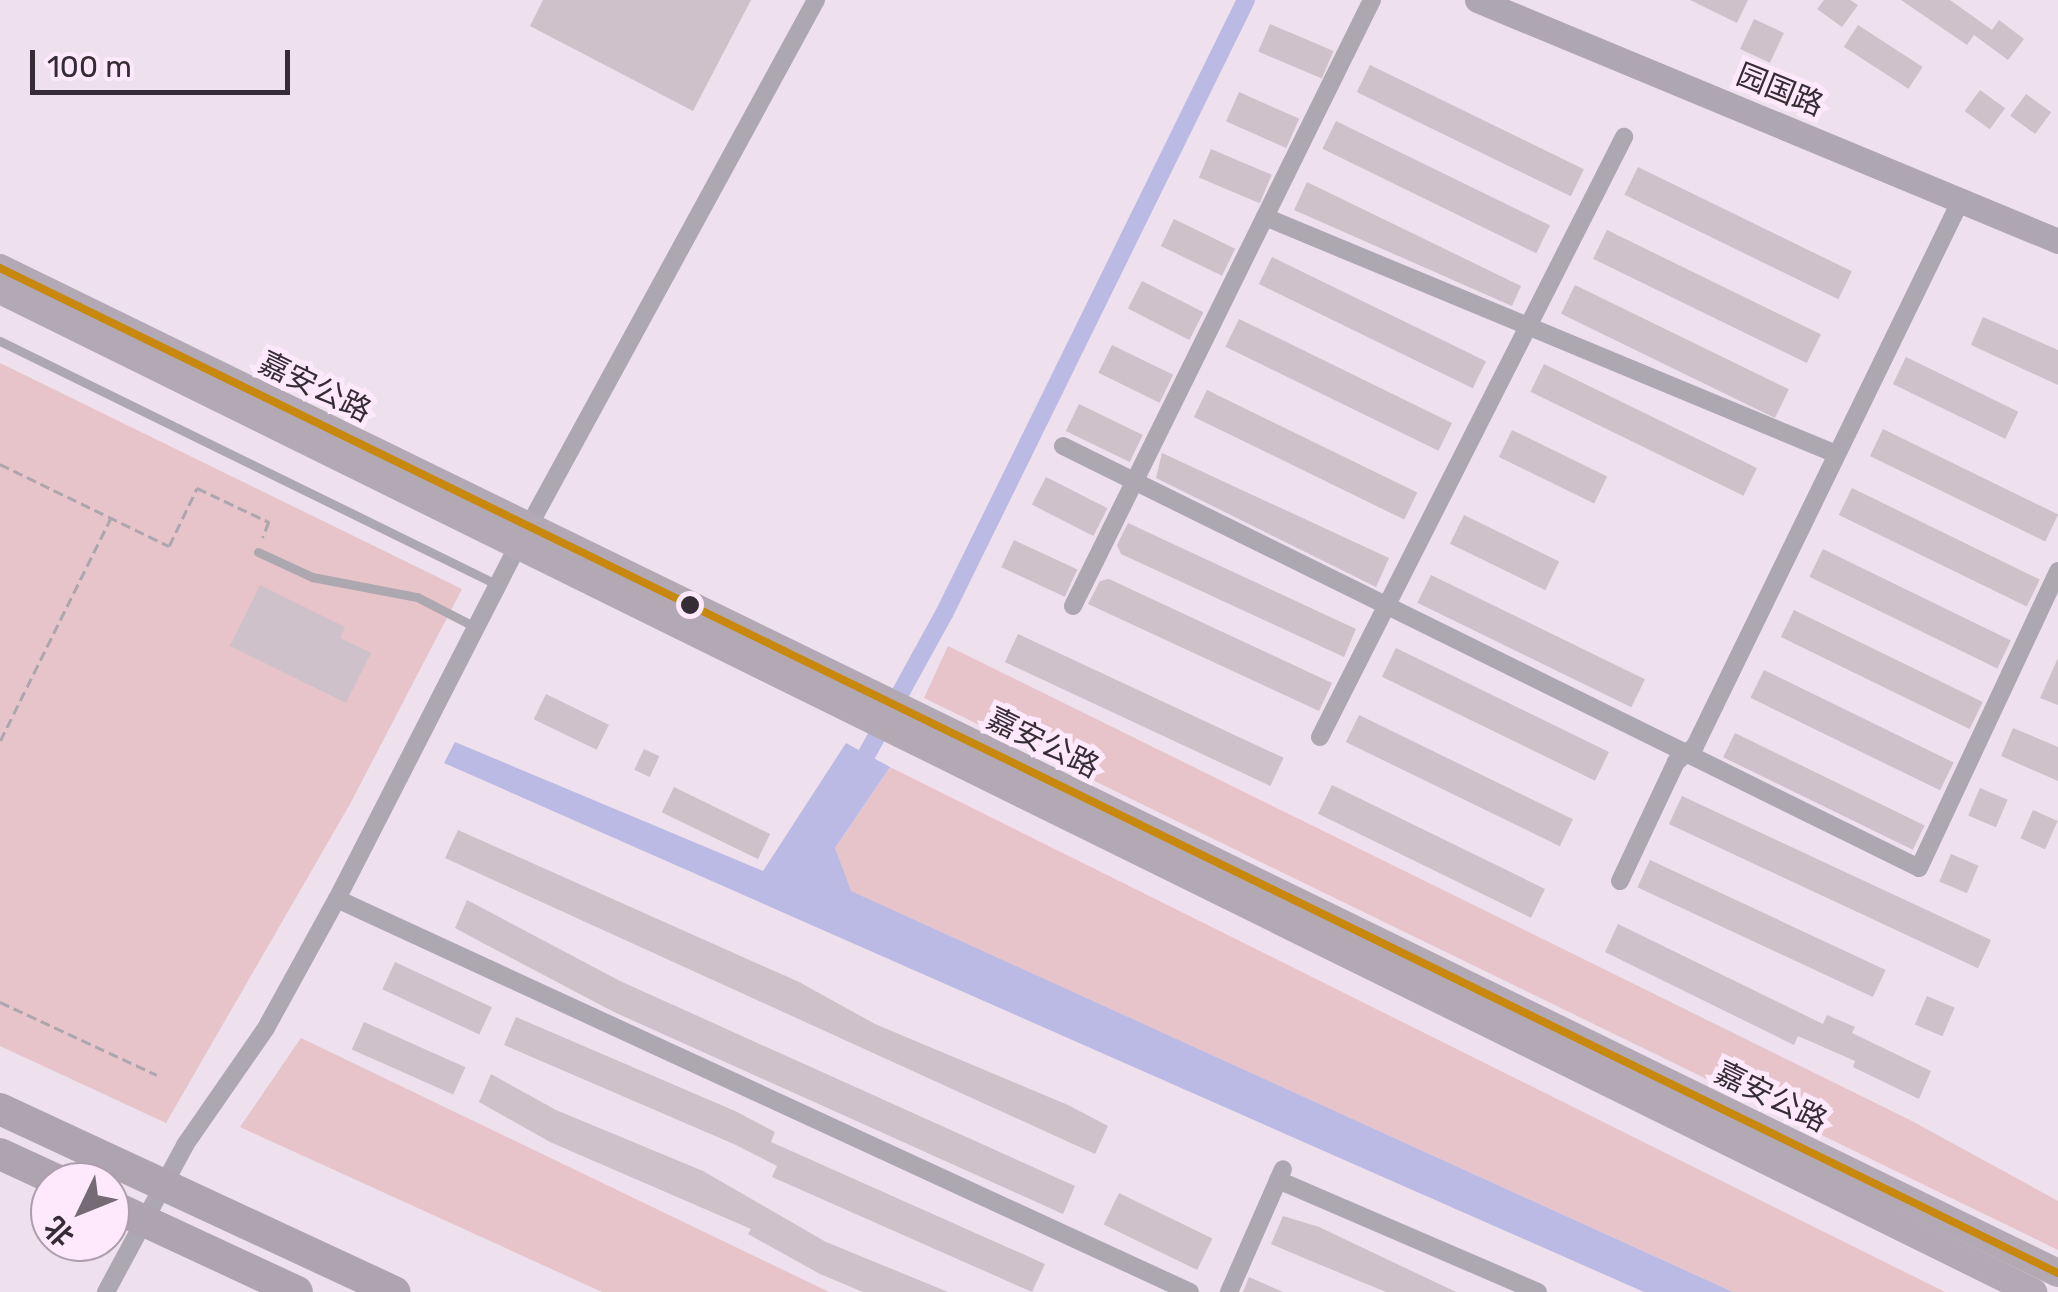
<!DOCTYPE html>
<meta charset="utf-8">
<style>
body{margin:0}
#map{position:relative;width:2058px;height:1292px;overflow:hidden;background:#eee0ec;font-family:Rubik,"Noto Sans SC",sans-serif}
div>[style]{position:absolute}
.green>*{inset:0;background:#e6c4ca}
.water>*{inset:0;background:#babae5}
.canal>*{height:18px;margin:-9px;padding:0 9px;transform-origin:9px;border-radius:9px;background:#babae5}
.building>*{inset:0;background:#cec1c9;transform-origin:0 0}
.path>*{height:2.5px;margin-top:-1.25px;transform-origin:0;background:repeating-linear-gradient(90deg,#ada6ae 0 10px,transparent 0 15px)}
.lane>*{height:9px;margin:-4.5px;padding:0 4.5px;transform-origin:4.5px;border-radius:4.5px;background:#ada7b0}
.street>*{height:18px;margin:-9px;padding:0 9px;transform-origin:9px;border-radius:9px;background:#ada7b0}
.secondary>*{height:25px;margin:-12.5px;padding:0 12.5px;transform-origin:12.5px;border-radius:12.5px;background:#aea6b0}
.primary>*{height:28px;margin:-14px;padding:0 14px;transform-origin:14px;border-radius:14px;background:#b2a9b5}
.highway>*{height:32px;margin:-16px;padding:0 16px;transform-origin:16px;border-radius:16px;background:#ada4b0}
.bus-1>*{height:8px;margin:-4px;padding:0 4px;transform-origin:4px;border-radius:4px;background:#c7880d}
.dots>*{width:28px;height:28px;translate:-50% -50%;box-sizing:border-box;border:5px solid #fee9fc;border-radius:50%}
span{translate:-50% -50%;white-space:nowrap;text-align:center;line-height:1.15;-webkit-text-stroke:10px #fee9fc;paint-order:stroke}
.street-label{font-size:30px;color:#362c35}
.north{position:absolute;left:30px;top:1162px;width:100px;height:100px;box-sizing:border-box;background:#fee9fc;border:2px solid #ae9dac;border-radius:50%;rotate:227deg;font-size:28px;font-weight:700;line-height:40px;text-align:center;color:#362c35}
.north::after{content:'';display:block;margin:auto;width:35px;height:45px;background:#766b75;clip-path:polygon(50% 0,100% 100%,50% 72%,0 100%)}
.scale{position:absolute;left:30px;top:50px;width:260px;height:45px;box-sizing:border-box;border:5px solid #362c35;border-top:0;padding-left:12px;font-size:30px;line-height:35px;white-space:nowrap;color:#362c35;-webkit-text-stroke:8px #fee9fc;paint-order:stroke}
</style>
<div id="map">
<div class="green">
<i style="clip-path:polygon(0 363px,462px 589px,350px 804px,166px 1123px,0 1046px)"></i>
<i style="clip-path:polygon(948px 646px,1910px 1120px,2058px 1201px,2058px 1250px,924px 698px)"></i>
<i style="clip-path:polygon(890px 767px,1945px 1292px,1733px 1292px,850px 891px,835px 848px)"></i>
<i style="clip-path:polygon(301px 1038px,829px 1292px,602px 1292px,240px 1127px)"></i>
</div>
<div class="water">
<i style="clip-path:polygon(455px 742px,763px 871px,846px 743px,890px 767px,835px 848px,851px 891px,1733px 1292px,1644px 1292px,444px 763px)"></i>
</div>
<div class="canal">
<i style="left:857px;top:772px;width:180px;rotate:-61.2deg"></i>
<i style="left:944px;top:614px;width:684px;rotate:-63.81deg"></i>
</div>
<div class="building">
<i style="clip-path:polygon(543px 0,751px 0,693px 111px,530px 26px)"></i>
<i style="clip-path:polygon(1690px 0,1748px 0,1737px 23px)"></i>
<i style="clip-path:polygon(1824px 0,1850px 0,1858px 5px,1842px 27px,1817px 9px)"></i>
<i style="clip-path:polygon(1901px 0,1950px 0,1992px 30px,1999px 20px,2024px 39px,2008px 60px,1974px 35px,1967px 45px)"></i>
<i style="left:1754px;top:19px;width:33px;height:33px;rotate:25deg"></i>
<i style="left:1270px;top:24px;width:69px;height:30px;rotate:23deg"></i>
<i style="left:1858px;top:25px;width:77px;height:26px;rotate:33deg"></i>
<i style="left:1370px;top:65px;width:238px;height:30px;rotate:26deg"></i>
<i style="left:1980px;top:90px;width:31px;height:26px;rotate:36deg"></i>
<i style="left:1239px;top:92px;width:66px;height:32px;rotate:24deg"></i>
<i style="left:2026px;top:94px;width:31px;height:27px;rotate:36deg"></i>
<i style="left:1336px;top:121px;width:238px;height:31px;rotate:26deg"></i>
<i style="left:1211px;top:149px;width:66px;height:31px;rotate:23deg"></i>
<i style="left:1638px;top:167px;width:238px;height:31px;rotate:26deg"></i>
<i style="clip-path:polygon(1307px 182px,1521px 286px,1512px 306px,1294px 210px)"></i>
<i style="left:1174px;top:219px;width:68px;height:30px;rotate:26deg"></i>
<i style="left:1607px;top:230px;width:238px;height:32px;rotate:26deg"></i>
<i style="left:1272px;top:257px;width:238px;height:30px;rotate:26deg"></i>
<i style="left:1142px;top:281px;width:69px;height:31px;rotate:27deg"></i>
<i style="left:1575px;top:285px;width:238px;height:32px;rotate:26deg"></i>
<i style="clip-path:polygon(1983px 317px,2058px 350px,2058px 385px,1971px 345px)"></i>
<i style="left:1239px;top:319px;width:237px;height:31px;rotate:26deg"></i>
<i style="left:1112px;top:345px;width:68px;height:31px;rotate:26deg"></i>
<i style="left:1906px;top:357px;width:125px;height:30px;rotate:26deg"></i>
<i style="left:1544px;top:364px;width:237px;height:31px;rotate:26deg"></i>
<i style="left:1207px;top:390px;width:234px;height:30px;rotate:26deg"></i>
<i style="left:1079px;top:404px;width:71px;height:30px;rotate:26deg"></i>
<i style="left:1883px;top:429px;width:195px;height:30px;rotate:26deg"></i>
<i style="left:1512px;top:430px;width:106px;height:30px;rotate:26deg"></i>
<i style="clip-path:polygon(1162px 453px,1389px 558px,1376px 587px,1156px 478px)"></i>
<i style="left:1046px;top:477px;width:69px;height:31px;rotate:27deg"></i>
<i style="left:1852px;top:488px;width:209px;height:30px;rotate:26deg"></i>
<i style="left:1464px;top:515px;width:106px;height:32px;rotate:26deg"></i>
<i style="clip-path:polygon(1128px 523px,1356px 629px,1344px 657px,1121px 554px,1117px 545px)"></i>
<i style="left:1014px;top:540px;width:70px;height:30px;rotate:25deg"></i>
<i style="left:1823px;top:549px;width:209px;height:31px;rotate:26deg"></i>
<i style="left:1431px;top:575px;width:238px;height:31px;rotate:26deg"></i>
<i style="clip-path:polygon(1109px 579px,1332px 683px,1319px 711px,1088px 604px,1100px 581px)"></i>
<i style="clip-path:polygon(260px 585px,345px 627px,340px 638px,371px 653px,346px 703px,230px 646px)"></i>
<i style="left:1794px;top:610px;width:210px;height:30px;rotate:26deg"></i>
<i style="left:1018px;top:634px;width:293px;height:31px;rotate:25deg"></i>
<i style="left:1396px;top:648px;width:237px;height:32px;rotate:26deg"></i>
<i style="clip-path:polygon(2058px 658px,2058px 705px,2040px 698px)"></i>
<i style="left:1764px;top:670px;width:211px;height:31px;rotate:26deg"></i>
<i style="left:546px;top:694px;width:70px;height:28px;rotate:26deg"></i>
<i style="left:1359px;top:715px;width:238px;height:30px;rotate:26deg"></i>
<i style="clip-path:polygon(2013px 728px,2058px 747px,2058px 781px,2001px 756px)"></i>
<i style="left:1735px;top:733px;width:211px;height:27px;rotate:26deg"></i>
<i style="left:644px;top:749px;width:17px;height:23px;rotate:25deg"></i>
<i style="left:1332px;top:785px;width:237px;height:32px;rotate:26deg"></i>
<i style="left:674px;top:787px;width:107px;height:28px;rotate:26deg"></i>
<i style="left:1980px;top:788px;width:30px;height:30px;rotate:23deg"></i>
<i style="left:1682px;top:796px;width:341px;height:31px;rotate:25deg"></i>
<i style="left:2033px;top:810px;width:27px;height:31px;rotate:24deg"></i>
<i style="clip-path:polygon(458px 830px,799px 982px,875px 1024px,1068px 1105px,1108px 1126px,1095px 1154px,445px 858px)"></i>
<i style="left:1951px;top:854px;width:30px;height:30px;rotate:23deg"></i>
<i style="left:1650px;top:860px;width:260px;height:30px;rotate:25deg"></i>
<i style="clip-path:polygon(467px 900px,620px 981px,1075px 1186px,1063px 1214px,614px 1012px,496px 950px,455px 928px)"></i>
<i style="clip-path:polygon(1618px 924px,1823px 1024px,1827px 1015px,1855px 1027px,1852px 1033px,1931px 1071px,1919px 1099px,1853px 1067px,1855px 1061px,1798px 1036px,1794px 1045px,1605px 952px)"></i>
<i style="left:395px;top:962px;width:107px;height:30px;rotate:25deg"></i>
<i style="left:1927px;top:996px;width:30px;height:31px;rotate:23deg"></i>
<i style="clip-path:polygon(516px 1017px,735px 1111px,775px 1132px,771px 1142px,1045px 1264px,1032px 1292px,772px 1177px,777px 1166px,736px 1145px,504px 1045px)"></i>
<i style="left:364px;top:1022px;width:111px;height:30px;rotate:24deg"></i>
<i style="clip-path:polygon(491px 1074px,556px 1110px,703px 1171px,826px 1242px,948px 1292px,863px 1292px,820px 1274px,748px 1234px,751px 1229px,550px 1142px,479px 1102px)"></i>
<i style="left:1119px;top:1193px;width:104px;height:35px;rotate:26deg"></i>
<i style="clip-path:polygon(1283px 1216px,1319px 1227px,1456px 1292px,1386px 1292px,1299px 1256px,1271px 1244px)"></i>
<i style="clip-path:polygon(1249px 1277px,1283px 1292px,1243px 1292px)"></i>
</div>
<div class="path">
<i style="left:0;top:464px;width:188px;rotate:25.9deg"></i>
<i style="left:169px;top:546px;width:64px;rotate:-64.2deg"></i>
<i style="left:197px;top:488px;width:80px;rotate:25.3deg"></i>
<i style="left:269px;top:522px;width:17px;rotate:111deg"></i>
<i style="left:0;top:741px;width:248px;rotate:-63.6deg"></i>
<i style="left:0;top:1002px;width:173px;rotate:24.9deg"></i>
</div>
<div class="lane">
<i style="left:0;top:341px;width:555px;rotate:26.1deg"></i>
<i style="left:258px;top:552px;width:60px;rotate:24.8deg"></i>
<i style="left:312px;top:577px;width:107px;rotate:10.8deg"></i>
<i style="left:417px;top:597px;width:65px;rotate:27.3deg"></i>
</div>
<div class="street">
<i style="left:1265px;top:217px;width:618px;rotate:22.54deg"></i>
<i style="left:1063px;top:446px;width:954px;rotate:26.24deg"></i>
<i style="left:1919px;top:868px;width:328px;rotate:-64.9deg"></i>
<i style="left:1073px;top:606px;width:676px;rotate:-63.74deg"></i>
<i style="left:1320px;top:737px;width:673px;rotate:-63.13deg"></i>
<i style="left:1620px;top:881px;width:132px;rotate:-64.8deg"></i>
<i style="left:1676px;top:762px;width:25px;rotate:-40deg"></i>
<i style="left:1695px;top:746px;width:607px;rotate:-64.03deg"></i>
<i style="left:337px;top:899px;width:939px;rotate:24.74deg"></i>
<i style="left:1278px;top:1180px;width:283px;rotate:23.3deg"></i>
<i style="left:106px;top:1292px;width:167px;rotate:-61.7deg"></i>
<i style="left:185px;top:1145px;width:142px;rotate:-55.3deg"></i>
<i style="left:266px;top:1028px;width:147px;rotate:-61.2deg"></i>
<i style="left:337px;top:899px;width:397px;rotate:-62.9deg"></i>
<i style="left:518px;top:546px;width:622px;rotate:-61.37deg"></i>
<i style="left:1229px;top:1292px;width:134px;rotate:-66.3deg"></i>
</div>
<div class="secondary">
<i style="left:1477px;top:0;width:629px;rotate:22.53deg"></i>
</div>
<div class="primary">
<i style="left:0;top:268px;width:2290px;rotate:26.03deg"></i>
<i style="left:0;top:290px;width:2267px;rotate:26.24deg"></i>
</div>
<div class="highway">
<i style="left:0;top:1109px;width:435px;rotate:24.9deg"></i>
<i style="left:0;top:1154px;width:67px;rotate:24.7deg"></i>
<i style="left:110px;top:1205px;width:206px;rotate:24.9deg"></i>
</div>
<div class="bus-1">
<i style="left:0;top:268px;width:2290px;rotate:26.03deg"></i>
</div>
<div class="dots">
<i style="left:690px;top:605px;background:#362c35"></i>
</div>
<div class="street-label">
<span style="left:1780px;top:90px;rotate:22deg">园国路</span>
<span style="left:315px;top:387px;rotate:26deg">嘉安公路</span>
<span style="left:1043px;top:743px;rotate:26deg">嘉安公路</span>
<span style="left:1771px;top:1097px;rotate:26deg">嘉安公路</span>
</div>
<div class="north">北</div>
<div class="scale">100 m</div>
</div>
